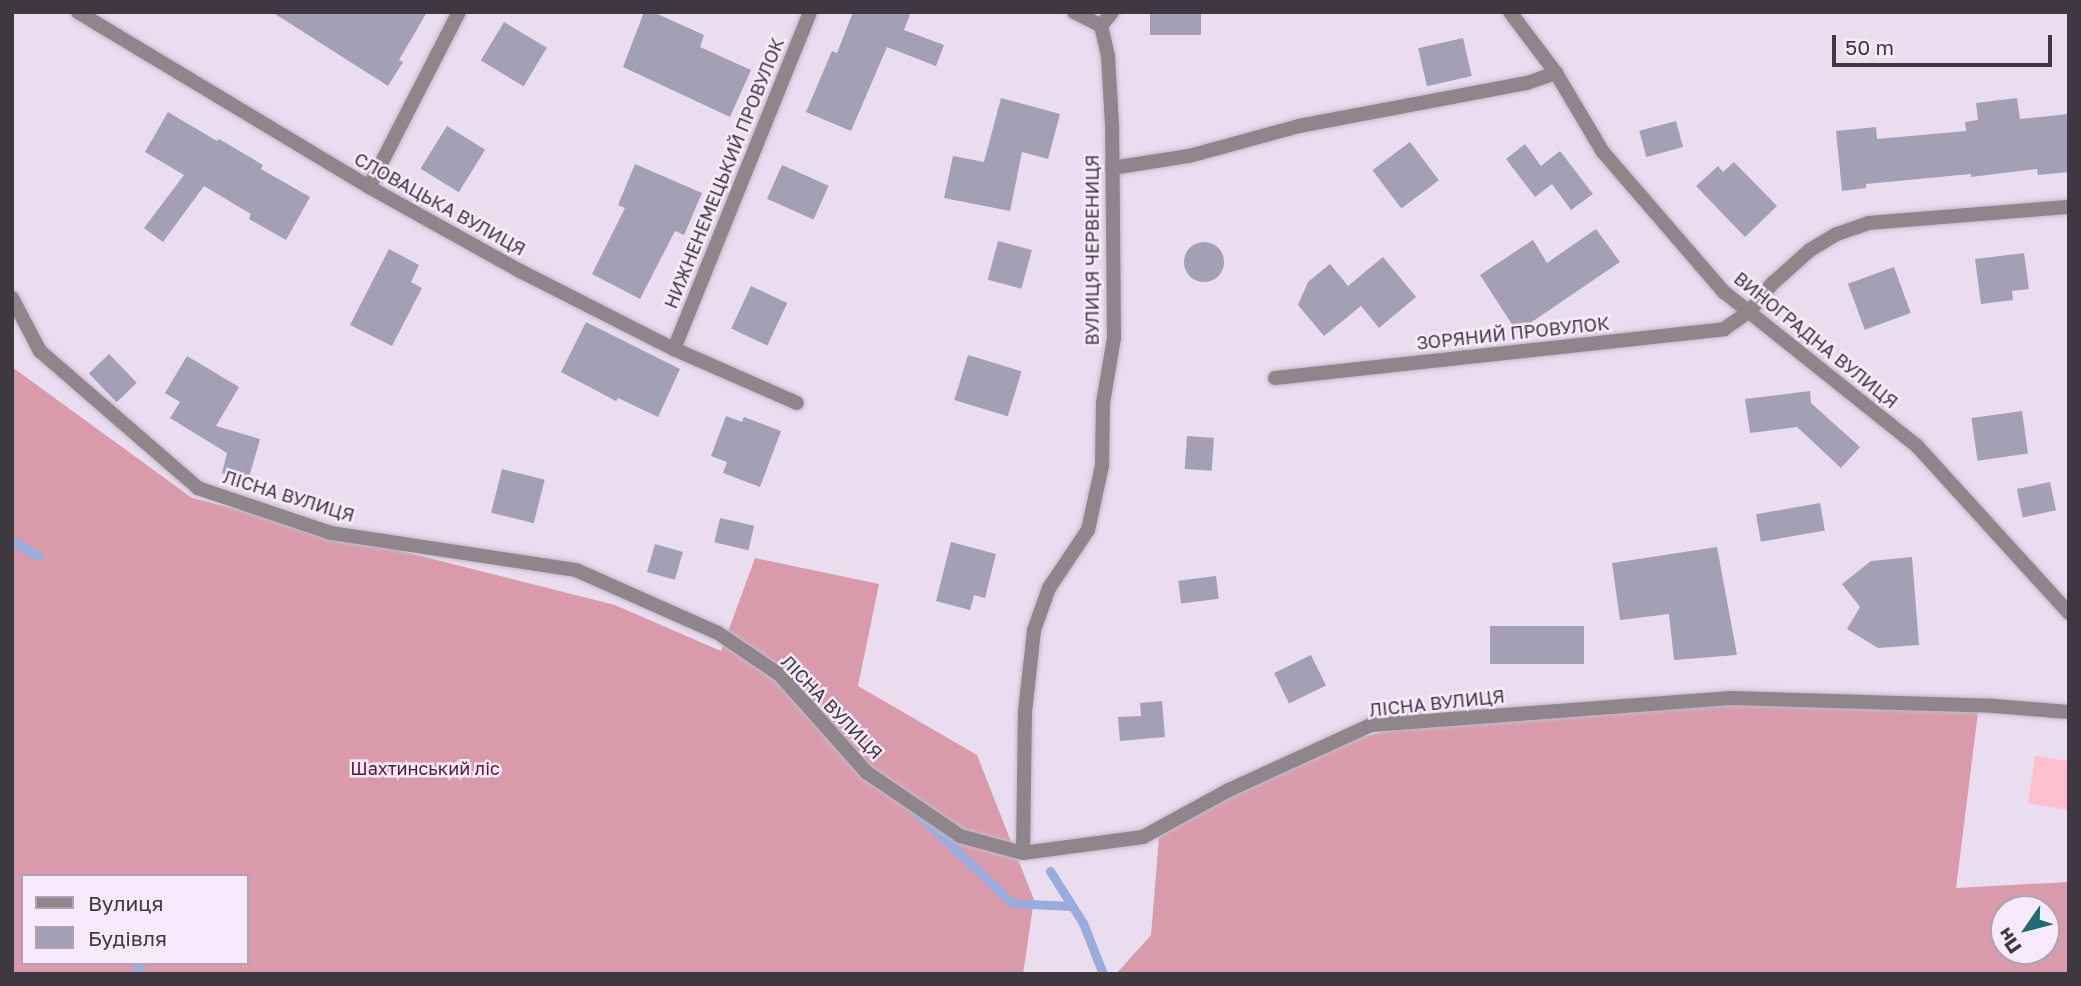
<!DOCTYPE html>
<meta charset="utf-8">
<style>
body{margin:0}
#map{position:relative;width:2081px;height:986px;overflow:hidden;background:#eaddf0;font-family:"Golos Text",sans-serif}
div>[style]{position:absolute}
.green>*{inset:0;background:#febfcf}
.forest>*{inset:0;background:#d99bab}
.stream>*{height:9px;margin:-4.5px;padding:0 4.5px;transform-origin:4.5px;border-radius:4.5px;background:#9aabde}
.building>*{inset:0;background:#a3a0b5;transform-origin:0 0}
.round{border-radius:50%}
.roads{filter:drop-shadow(0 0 2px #c4b9c9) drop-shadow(0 0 2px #c4b9c9)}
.minor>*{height:14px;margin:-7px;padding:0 7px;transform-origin:7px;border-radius:7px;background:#8e868b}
span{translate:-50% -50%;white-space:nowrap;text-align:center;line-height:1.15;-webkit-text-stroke:5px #f8eafd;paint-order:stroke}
.street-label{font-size:18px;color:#3e3840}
.park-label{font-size:18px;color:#5d1531}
.frame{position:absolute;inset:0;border:14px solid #3e3840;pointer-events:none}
.legend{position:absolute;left:21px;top:874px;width:228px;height:91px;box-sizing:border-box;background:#f8eafd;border:2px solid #aea3b1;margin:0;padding:9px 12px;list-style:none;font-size:21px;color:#3e3840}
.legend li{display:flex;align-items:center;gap:14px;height:35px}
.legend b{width:35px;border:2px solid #aea3b1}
.north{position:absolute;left:1990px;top:895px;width:70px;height:70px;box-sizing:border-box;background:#f8eafd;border:2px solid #aea3b1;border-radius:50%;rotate:235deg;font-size:19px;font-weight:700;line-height:28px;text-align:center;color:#3e3840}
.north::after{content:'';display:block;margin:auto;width:24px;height:32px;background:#1f6b71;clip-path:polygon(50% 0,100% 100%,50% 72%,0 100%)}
.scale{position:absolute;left:1832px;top:35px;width:220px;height:32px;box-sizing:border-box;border:4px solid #3e3840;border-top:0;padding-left:9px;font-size:21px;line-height:24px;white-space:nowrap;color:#3e3840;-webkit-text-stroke:5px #f8eafd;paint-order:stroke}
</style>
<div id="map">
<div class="green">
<i style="clip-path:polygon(2035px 756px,2069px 761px,2069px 810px,2028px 803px)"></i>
</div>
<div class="forest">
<i style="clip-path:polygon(evenodd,12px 367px,192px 498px,615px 605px,721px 651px,755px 558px,879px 584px,858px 686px,977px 755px,1034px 900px,1023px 974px,12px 974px,12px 367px,23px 876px,247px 876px,247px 963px,23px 963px,23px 876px)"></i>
<i style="clip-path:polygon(evenodd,1767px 697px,1978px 712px,1956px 888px,2069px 882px,2069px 974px,1116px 974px,1151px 935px,1159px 837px,1315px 748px,1470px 712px,1767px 697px,2004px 909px,2046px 909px,2046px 951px,2004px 951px,2004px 909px)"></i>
</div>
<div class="stream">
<i style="left:12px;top:541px;width:30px;rotate:30deg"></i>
<i style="left:914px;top:811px;width:134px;rotate:43.2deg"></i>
<i style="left:1012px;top:903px;width:60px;rotate:2.9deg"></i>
<i style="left:1050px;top:871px;width:62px;rotate:57.6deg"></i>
<i style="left:1083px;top:923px;width:55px;rotate:68.6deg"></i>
<i style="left:135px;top:974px;width:13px;rotate:-61deg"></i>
</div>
<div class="building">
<i style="clip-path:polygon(272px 12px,427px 12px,399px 60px,403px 62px,388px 86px)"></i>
<i style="clip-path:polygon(644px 12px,653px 12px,704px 35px,700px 47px,751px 70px,730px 117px,623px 67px)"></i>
<i style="clip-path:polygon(853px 12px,911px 12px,904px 30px,944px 45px,936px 66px,887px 47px,851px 131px,806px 112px,832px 51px,837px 53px)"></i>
<i style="left:1150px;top:12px;width:51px;height:23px"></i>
<i style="left:504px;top:22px;width:50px;height:45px;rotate:31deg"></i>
<i style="left:1463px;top:38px;width:39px;height:46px;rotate:77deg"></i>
<i style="clip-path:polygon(1001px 98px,1060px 114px,1048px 159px,1022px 152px,1010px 211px,944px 198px,953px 156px,984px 162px)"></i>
<i style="clip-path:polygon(2017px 98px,2020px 119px,2069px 114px,2069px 172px,2038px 175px,2037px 169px,1971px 177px,1971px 174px,1866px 184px,1866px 188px,1842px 191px,1836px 131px,1876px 127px,1877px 139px,1966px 131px,1965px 122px,1978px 120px,1976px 103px)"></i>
<i style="clip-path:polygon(168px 112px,217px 141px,219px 139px,263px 165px,261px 169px,310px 197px,286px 240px,249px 219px,251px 214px,204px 186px,163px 242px,144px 228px,184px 175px,145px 152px)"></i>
<i style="left:1676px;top:121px;width:27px;height:38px;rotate:75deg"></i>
<i style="left:447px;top:126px;width:45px;height:50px;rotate:32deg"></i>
<i style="left:1410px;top:142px;width:48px;height:47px;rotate:53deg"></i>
<i style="clip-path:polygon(1525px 144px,1541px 166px,1560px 151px,1593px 194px,1571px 210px,1552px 184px,1535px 197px,1506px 159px)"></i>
<i style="clip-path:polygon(1734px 162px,1777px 206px,1745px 237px,1696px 186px,1718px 166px,1723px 172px)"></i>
<i style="clip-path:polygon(635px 164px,702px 193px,684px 235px,675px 231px,640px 299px,592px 274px,625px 208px,618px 205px)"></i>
<i style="left:782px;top:165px;width:51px;height:37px;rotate:24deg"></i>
<i style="clip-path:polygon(1596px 229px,1620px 262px,1517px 332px,1480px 275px,1533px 240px,1547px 263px)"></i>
<i style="left:998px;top:241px;width:35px;height:40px;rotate:15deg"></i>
<i class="round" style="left:1184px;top:242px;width:40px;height:40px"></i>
<i style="clip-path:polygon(389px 249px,419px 265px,411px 282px,422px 288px,392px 346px,350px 325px)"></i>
<i style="clip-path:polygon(2024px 253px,2029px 289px,2012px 291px,2013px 300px,1981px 304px,1975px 259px)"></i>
<i style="clip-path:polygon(1383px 257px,1416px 297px,1379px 328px,1361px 306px,1324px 336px,1298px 305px,1308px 282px,1330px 264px,1348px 286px)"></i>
<i style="left:1894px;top:267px;width:49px;height:49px;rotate:70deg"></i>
<i style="left:751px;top:286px;width:40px;height:47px;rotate:25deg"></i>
<i style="clip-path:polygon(586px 322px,680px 369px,658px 417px,618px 398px,616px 401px,561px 372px)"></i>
<i style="left:109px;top:354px;width:40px;height:28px;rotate:46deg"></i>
<i style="left:968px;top:355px;width:56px;height:47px;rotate:17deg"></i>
<i style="clip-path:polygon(187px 356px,239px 387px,216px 426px,260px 439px,248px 481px,222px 473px,227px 453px,170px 418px,180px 402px,165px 393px)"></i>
<i style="clip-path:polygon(1810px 391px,1811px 403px,1860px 447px,1841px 468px,1797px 427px,1750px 433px,1745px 399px)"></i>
<i style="left:2022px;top:411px;width:43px;height:51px;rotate:82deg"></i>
<i style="clip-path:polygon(726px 416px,742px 422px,744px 417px,781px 431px,760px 487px,723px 473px,727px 462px,711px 456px)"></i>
<i style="left:1187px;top:436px;width:27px;height:33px;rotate:4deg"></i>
<i style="left:502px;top:469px;width:44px;height:45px;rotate:14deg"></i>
<i style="left:2050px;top:482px;width:29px;height:34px;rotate:78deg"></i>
<i style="left:1820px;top:503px;width:28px;height:65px;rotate:80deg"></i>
<i style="left:720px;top:518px;width:35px;height:25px;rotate:13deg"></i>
<i style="clip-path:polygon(951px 542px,996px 554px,985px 598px,974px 595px,970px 610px,936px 601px)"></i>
<i style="left:655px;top:544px;width:29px;height:29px;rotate:16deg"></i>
<i style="clip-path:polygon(1717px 547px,1737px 655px,1674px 660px,1669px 614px,1620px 620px,1612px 563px)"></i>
<i style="clip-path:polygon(1912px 557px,1919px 645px,1878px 648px,1847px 629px,1860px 607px,1842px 584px,1871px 561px)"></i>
<i style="left:1216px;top:576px;width:23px;height:38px;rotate:83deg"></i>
<i style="left:1490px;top:626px;width:94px;height:38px"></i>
<i style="left:1311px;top:655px;width:34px;height:41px;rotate:64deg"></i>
<i style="clip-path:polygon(1162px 701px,1165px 737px,1120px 741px,1118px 717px,1141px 716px,1140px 703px)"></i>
</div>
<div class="roads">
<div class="minor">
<i style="left:78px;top:12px;width:340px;rotate:31deg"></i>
<i style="left:369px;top:187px;width:173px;rotate:29.1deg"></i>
<i style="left:520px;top:271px;width:173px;rotate:26.9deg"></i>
<i style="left:674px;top:349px;width:134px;rotate:23.7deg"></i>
<i style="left:1074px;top:12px;width:30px;rotate:27deg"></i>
<i style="left:1510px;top:12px;width:76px;rotate:53deg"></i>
<i style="left:1556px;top:73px;width:92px;rotate:59.3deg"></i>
<i style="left:1603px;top:152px;width:185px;rotate:49.2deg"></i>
<i style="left:1724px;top:292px;width:246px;rotate:38.6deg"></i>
<i style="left:1916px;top:445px;width:227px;rotate:47.7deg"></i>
<i style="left:1112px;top:168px;width:78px;rotate:-8.9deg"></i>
<i style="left:1189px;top:156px;width:114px;rotate:-15.3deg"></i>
<i style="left:1299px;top:126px;width:232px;rotate:-10.7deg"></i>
<i style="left:1527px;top:83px;width:31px;rotate:-19deg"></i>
<i style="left:369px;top:187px;width:197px;rotate:-62.8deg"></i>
<i style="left:12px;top:298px;width:60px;rotate:62.2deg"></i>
<i style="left:40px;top:351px;width:209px;rotate:40.9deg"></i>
<i style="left:198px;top:488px;width:140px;rotate:18.7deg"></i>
<i style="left:331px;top:533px;width:248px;rotate:8.6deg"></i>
<i style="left:576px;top:570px;width:155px;rotate:23.9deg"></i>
<i style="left:718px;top:633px;width:75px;rotate:34.1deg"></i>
<i style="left:780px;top:675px;width:130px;rotate:48.4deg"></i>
<i style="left:866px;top:772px;width:114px;rotate:34.2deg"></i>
<i style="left:960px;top:836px;width:65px;rotate:15.1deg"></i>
<i style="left:1023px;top:853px;width:121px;rotate:-7.6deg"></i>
<i style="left:1143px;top:837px;width:98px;rotate:-28.7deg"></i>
<i style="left:1229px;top:790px;width:156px;rotate:-24.6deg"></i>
<i style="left:1371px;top:725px;width:361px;rotate:-4.3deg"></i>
<i style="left:1731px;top:698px;width:263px;rotate:1.7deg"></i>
<i style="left:1994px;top:706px;width:75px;rotate:4.6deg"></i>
<i style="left:674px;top:349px;width:363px;rotate:-68deg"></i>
<i style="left:1275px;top:378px;width:452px;rotate:-6.2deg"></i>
<i style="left:1724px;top:329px;width:32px;rotate:-35deg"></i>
<i style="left:1750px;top:311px;width:36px;rotate:-51deg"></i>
<i style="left:1773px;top:283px;width:50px;rotate:-41.7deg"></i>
<i style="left:1810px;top:250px;width:31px;rotate:-31deg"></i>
<i style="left:1837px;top:234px;width:34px;rotate:-19deg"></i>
<i style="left:1869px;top:223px;width:201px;rotate:-4.6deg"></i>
<i style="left:1023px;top:853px;width:141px;rotate:-89.2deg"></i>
<i style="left:1025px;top:712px;width:82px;rotate:-83.7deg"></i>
<i style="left:1034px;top:630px;width:45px;rotate:-70.3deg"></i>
<i style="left:1049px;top:588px;width:70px;rotate:-56.1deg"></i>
<i style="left:1088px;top:530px;width:66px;rotate:-77.7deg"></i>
<i style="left:1102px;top:466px;width:63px;rotate:-89.1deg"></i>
<i style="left:1103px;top:403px;width:66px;rotate:-80.4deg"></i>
<i style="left:1114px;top:338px;width:213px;rotate:-90.5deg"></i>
<i style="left:1112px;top:125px;width:69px;rotate:-93.3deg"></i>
<i style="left:1108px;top:56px;width:31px;rotate:-103deg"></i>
<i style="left:1101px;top:26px;width:18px;rotate:-52deg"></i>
</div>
</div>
<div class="street-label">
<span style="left:724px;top:173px;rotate:-68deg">НИЖНЕНЕМЕЦЬКИЙ ПРОВУЛОК</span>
<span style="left:440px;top:204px;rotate:29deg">СЛОВАЦЬКА ВУЛИЦЯ</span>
<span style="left:1092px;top:250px;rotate:-90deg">ВУЛИЦЯ ЧЕРВЕНИЦЯ</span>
<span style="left:1513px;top:333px;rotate:-6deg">ЗОРЯНИЙ ПРОВУЛОК</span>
<span style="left:1816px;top:340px;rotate:39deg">ВИНОГРАДНА ВУЛИЦЯ</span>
<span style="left:289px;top:496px;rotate:17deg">ЛІСНА ВУЛИЦЯ</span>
<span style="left:1437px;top:703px;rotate:-6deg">ЛІСНА ВУЛИЦЯ</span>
<span style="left:832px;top:707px;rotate:46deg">ЛІСНА ВУЛИЦЯ</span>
</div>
<div class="park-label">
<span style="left:425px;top:768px">Шахтинський ліс</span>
</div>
<div class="frame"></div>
<ul class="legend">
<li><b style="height:9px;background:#8e868b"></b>Вулиця</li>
<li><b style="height:19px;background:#a3a0b5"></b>Будівля</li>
</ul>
<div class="north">Пн</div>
<div class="scale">50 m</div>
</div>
